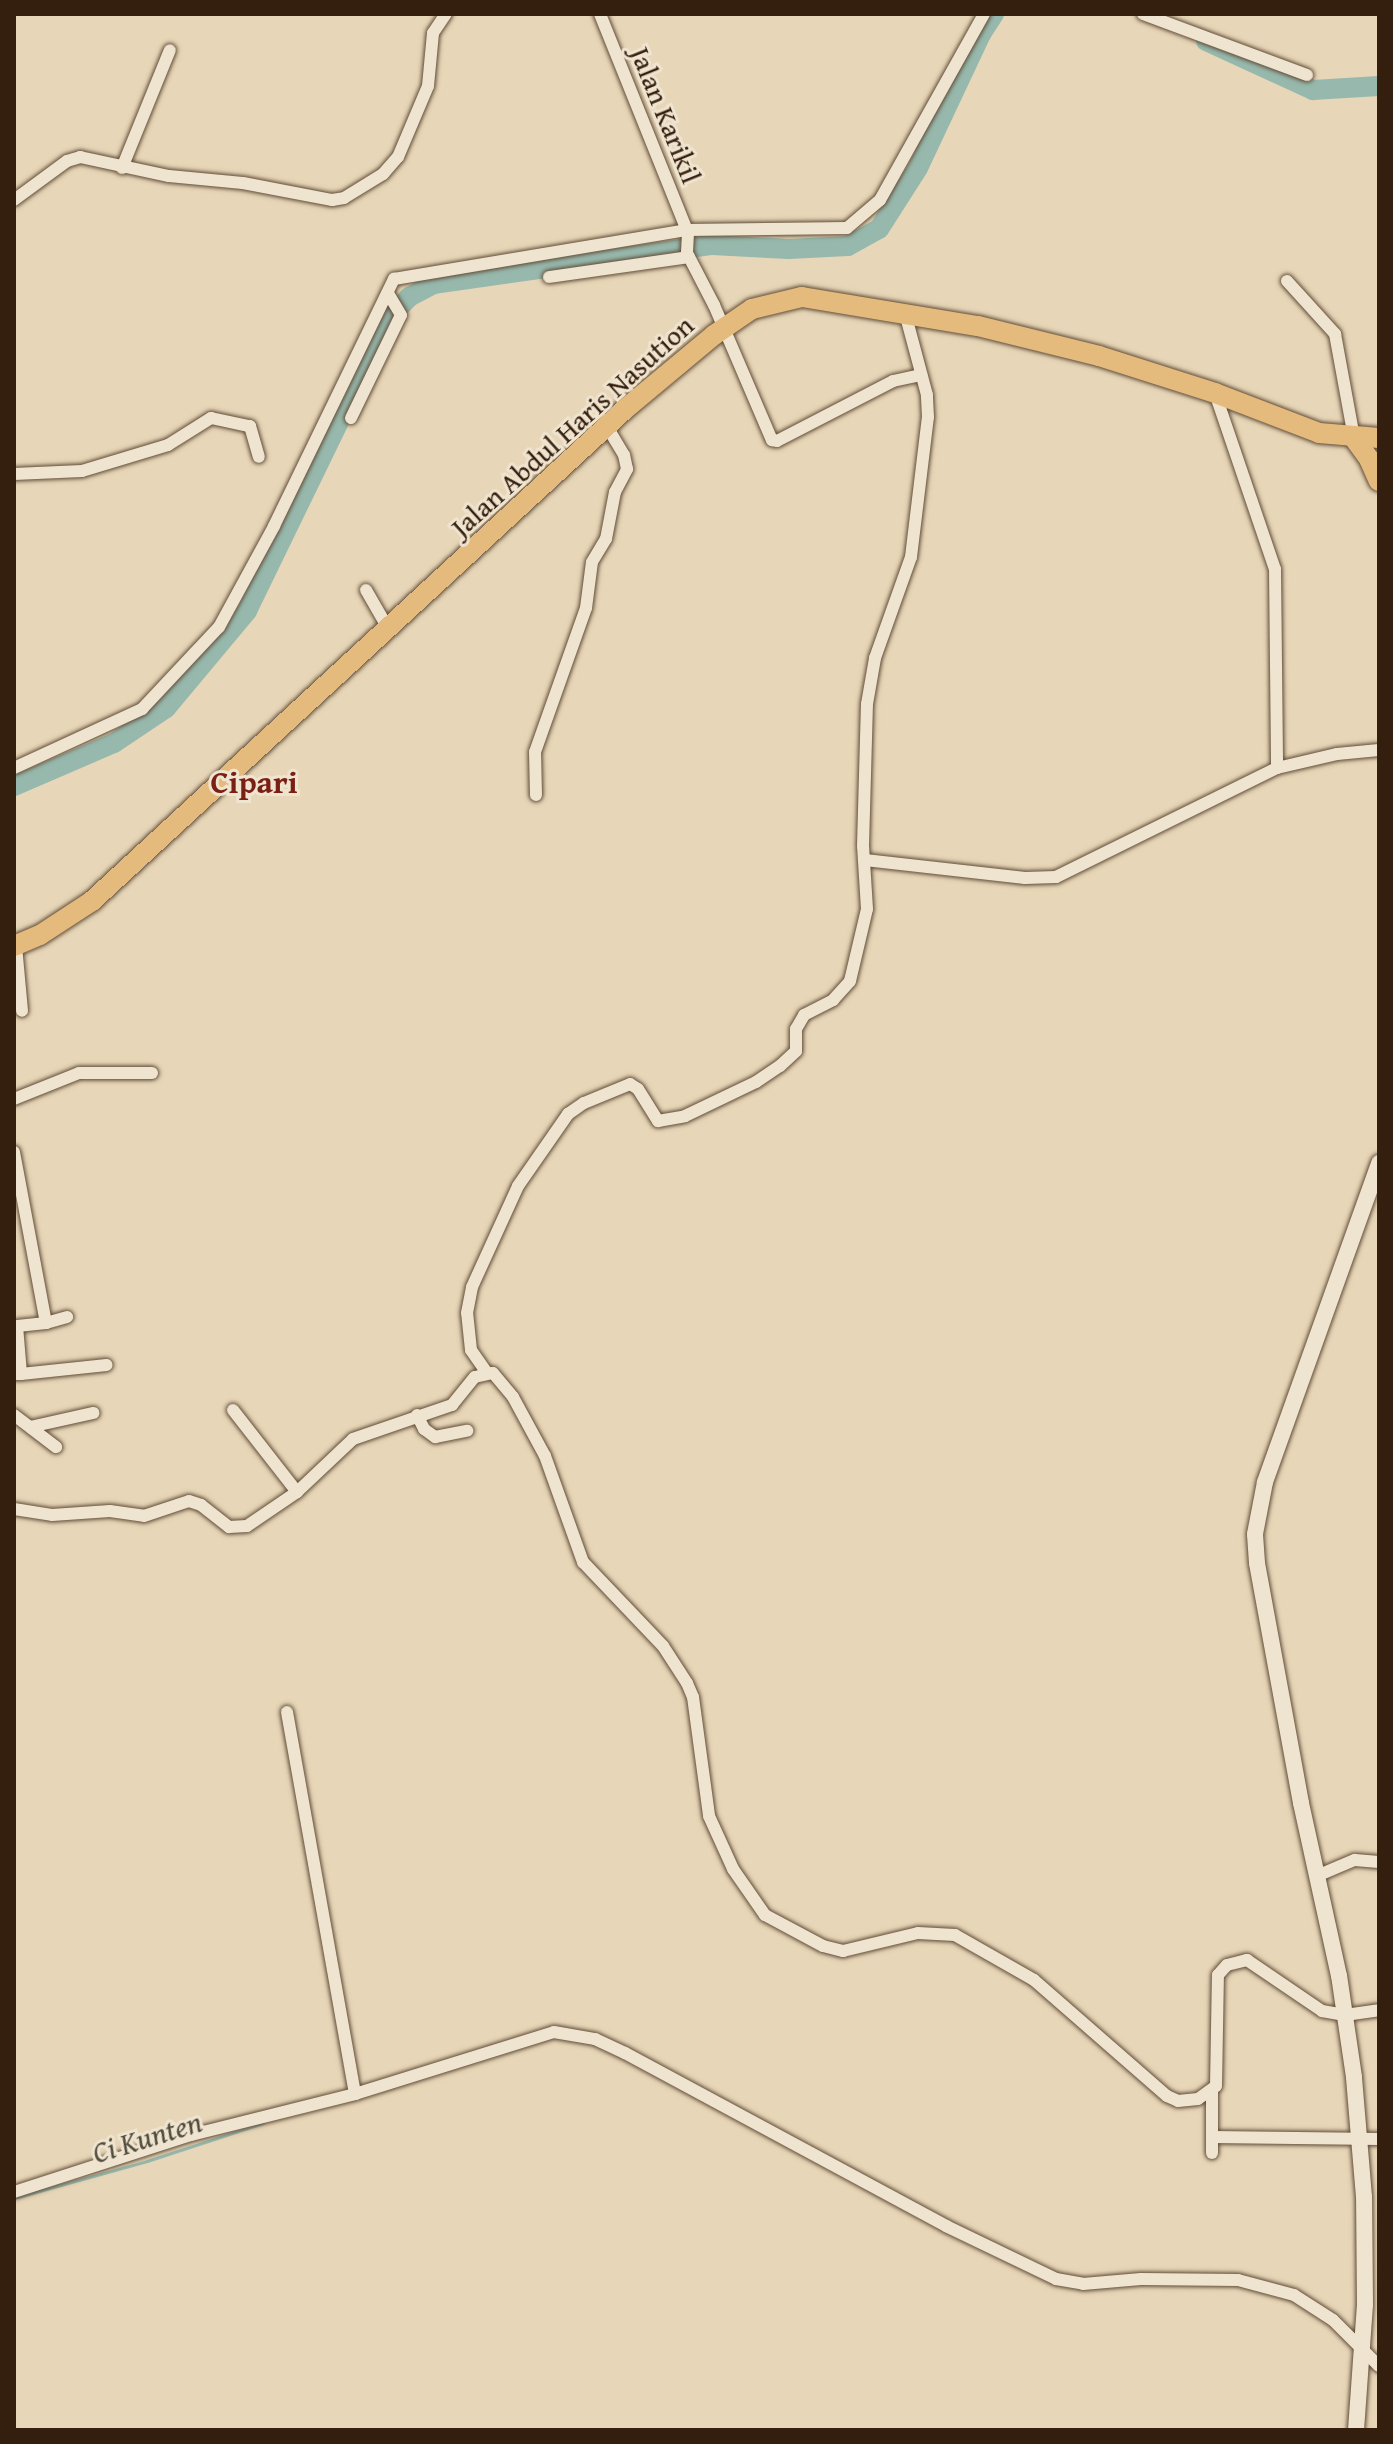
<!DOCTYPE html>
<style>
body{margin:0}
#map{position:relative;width:1393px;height:2444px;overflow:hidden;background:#e7d6b7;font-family:"Gentium Book Plus",serif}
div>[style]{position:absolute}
.stream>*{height:3px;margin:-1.5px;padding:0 1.5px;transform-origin:1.5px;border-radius:1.5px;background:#97b9ad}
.river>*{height:20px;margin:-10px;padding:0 10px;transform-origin:10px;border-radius:10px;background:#97b9ad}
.roads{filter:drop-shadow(0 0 2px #614c38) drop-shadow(0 0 2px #614c38)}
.minor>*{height:12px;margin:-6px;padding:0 6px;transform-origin:6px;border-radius:6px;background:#efe4d0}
.tertiary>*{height:16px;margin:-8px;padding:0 8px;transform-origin:8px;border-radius:8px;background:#efe4d0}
.primary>*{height:20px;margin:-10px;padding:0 10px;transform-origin:10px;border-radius:10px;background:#e4bb7c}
span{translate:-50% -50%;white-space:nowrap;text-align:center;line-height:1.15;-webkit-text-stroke:6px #efe4d0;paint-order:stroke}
.street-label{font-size:28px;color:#341e0d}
.water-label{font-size:30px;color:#524c3d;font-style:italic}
.quarter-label{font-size:32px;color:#7a1f14;font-weight:700}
.frame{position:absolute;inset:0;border:16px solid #341e0d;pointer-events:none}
</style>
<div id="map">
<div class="stream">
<i style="left:14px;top:2198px;width:138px;rotate:-15.5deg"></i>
<i style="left:147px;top:2161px;width:122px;rotate:-18.1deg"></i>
</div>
<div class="river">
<i style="left:1206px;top:41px;width:118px;rotate:24.6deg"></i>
<i style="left:1313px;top:90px;width:66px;rotate:-3.5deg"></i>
<i style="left:14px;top:786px;width:109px;rotate:-23.3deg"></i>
<i style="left:114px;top:743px;width:63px;rotate:-33.9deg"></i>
<i style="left:166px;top:708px;width:126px;rotate:-50.1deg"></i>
<i style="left:247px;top:611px;width:327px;rotate:-64.1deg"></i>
<i style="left:390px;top:317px;width:28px;rotate:-46deg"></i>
<i style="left:409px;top:297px;width:27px;rotate:-28deg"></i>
<i style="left:433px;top:284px;width:282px;rotate:-8deg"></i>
<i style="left:712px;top:245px;width:77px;rotate:3deg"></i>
<i style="left:789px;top:249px;width:59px;rotate:-2.9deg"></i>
<i style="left:848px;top:246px;width:35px;rotate:-29deg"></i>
<i style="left:879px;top:229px;width:72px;rotate:-57.4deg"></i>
<i style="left:918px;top:168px;width:148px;rotate:-64.8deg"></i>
<i style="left:981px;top:34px;width:24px;rotate:-57deg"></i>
</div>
<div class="roads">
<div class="minor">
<i style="left:600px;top:14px;width:236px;rotate:68.1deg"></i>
<i style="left:688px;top:233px;width:20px;rotate:93deg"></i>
<i style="left:687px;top:253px;width:59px;rotate:62.6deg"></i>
<i style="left:714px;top:305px;width:147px;rotate:66.8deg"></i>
<i style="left:772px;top:440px;width:5px;rotate:11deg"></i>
<i style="left:777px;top:441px;width:131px;rotate:-27.3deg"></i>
<i style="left:893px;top:381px;width:29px;rotate:-12deg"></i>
<i style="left:1143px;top:14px;width:175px;rotate:20.4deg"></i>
<i style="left:122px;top:168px;width:127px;rotate:-67.9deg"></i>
<i style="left:14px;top:200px;width:66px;rotate:-36.3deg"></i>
<i style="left:67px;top:161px;width:14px;rotate:-17deg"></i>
<i style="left:80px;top:157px;width:91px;rotate:12.1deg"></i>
<i style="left:169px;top:176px;width:74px;rotate:5.4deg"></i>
<i style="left:243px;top:183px;width:91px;rotate:10.8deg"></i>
<i style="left:332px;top:200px;width:12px;rotate:-9deg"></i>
<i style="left:344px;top:198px;width:46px;rotate:-31.6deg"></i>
<i style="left:383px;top:174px;width:23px;rotate:-49deg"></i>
<i style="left:398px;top:157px;width:77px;rotate:-67.1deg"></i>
<i style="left:428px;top:86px;width:53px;rotate:-84.6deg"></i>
<i style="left:433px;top:33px;width:23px;rotate:-56deg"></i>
<i style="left:549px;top:277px;width:141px;rotate:-8.1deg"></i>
<i style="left:1287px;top:281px;width:72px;rotate:47.8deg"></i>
<i style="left:1335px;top:334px;width:106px;rotate:79.6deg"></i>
<i style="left:1215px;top:393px;width:186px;rotate:71.2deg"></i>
<i style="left:1275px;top:569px;width:199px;rotate:89.4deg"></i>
<i style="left:351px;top:418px;width:114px;rotate:-64.1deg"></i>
<i style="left:401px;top:315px;width:26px;rotate:-121deg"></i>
<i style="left:14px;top:474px;width:68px;rotate:-2.5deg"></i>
<i style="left:82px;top:471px;width:90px;rotate:-16.8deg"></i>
<i style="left:168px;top:445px;width:51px;rotate:-32.1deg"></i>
<i style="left:211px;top:418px;width:40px;rotate:12deg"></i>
<i style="left:250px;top:426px;width:32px;rotate:74deg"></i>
<i style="left:366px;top:590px;width:46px;rotate:60.1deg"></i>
<i style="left:14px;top:768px;width:141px;rotate:-24.7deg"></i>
<i style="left:142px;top:709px;width:112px;rotate:-46.8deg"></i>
<i style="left:219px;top:627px;width:115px;rotate:-61.4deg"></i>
<i style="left:274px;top:526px;width:275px;rotate:-64.1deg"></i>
<i style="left:394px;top:279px;width:296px;rotate:-9.5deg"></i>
<i style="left:686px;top:230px;width:161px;rotate:-0.7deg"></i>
<i style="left:847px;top:228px;width:43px;rotate:-40.3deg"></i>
<i style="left:880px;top:200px;width:213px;rotate:-60.8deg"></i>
<i style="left:536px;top:795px;width:43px;rotate:-91.3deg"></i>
<i style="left:535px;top:752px;width:153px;rotate:-70.5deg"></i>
<i style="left:586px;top:608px;width:46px;rotate:-82.6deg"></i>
<i style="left:592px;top:562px;width:27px;rotate:-59deg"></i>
<i style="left:606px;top:539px;width:48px;rotate:-79.2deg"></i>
<i style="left:615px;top:492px;width:26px;rotate:-62deg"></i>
<i style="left:627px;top:469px;width:14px;rotate:-102deg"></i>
<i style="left:624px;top:455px;width:33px;rotate:-121deg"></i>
<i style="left:865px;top:860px;width:161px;rotate:6.4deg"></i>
<i style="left:1025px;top:878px;width:31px;rotate:-2deg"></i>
<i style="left:1056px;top:877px;width:246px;rotate:-26.3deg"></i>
<i style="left:1277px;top:768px;width:62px;rotate:-13.1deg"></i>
<i style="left:1337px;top:754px;width:42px;rotate:-5.4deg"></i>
<i style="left:16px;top:946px;width:65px;rotate:84.7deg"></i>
<i style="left:14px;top:1099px;width:70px;rotate:-21.8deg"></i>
<i style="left:79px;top:1073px;width:73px"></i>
<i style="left:14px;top:1152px;width:174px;rotate:79.4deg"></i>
<i style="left:46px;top:1323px;width:29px;rotate:174deg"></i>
<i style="left:17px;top:1326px;width:48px;rotate:85.2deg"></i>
<i style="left:21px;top:1374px;width:7px;rotate:180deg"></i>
<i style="left:46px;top:1323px;width:22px;rotate:-16deg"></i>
<i style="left:487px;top:1373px;width:28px;rotate:-125deg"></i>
<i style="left:471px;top:1350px;width:37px;rotate:-96deg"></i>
<i style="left:467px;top:1313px;width:26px;rotate:-79deg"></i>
<i style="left:472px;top:1287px;width:111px;rotate:-65.5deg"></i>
<i style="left:518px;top:1186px;width:88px;rotate:-55.2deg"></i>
<i style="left:568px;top:1114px;width:19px;rotate:-35deg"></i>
<i style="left:584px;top:1103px;width:50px;rotate:-22.4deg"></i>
<i style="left:630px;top:1084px;width:9px;rotate:32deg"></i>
<i style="left:638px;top:1089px;width:38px;rotate:58deg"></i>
<i style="left:658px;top:1121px;width:27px;rotate:-10deg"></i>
<i style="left:685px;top:1116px;width:79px;rotate:-25.6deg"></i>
<i style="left:756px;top:1082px;width:29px;rotate:-34deg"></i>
<i style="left:780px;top:1066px;width:22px;rotate:-43deg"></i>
<i style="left:796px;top:1051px;width:22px;rotate:-90deg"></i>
<i style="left:796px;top:1029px;width:16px;rotate:-60deg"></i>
<i style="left:804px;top:1015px;width:33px;rotate:-27deg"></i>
<i style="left:833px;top:1000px;width:25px;rotate:-48deg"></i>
<i style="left:850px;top:981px;width:74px;rotate:-76.7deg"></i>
<i style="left:867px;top:909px;width:63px;rotate:-93.6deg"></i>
<i style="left:863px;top:846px;width:142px;rotate:-88.4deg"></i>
<i style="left:867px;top:704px;width:47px;rotate:-80.1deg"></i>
<i style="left:875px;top:658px;width:107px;rotate:-70.4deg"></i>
<i style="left:911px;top:557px;width:141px;rotate:-83.1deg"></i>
<i style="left:928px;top:417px;width:22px;rotate:-93deg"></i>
<i style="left:927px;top:395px;width:85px;rotate:-105deg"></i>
<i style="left:21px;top:1374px;width:86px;rotate:-6deg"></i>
<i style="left:233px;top:1410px;width:104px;rotate:52deg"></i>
<i style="left:14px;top:1415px;width:53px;rotate:37.3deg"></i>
<i style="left:417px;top:1415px;width:16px;rotate:63deg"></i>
<i style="left:424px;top:1429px;width:14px;rotate:36deg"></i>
<i style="left:435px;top:1437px;width:33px;rotate:-11deg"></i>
<i style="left:30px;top:1427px;width:65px;rotate:-12.5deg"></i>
<i style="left:14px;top:1509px;width:38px;rotate:9deg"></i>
<i style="left:52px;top:1515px;width:58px;rotate:-3.9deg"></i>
<i style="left:110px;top:1511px;width:34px;rotate:8deg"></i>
<i style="left:144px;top:1516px;width:47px;rotate:-18.4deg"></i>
<i style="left:189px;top:1501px;width:13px;rotate:18deg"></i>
<i style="left:201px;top:1505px;width:36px;rotate:38deg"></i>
<i style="left:229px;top:1527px;width:18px;rotate:-3deg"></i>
<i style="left:247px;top:1526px;width:60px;rotate:-34.2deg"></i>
<i style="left:297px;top:1492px;width:77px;rotate:-43.4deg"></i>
<i style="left:353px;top:1439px;width:105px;rotate:-19deg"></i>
<i style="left:452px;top:1405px;width:36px;rotate:-51deg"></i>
<i style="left:475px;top:1377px;width:18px;rotate:-13deg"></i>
<i style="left:493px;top:1373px;width:31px;rotate:50deg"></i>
<i style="left:513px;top:1397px;width:67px;rotate:61.5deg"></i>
<i style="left:545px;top:1456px;width:113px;rotate:70.3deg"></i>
<i style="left:583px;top:1562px;width:116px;rotate:46.4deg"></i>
<i style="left:663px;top:1646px;width:44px;rotate:57deg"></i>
<i style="left:687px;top:1683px;width:15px;rotate:67deg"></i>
<i style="left:693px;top:1697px;width:120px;rotate:82.3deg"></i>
<i style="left:709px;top:1816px;width:58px;rotate:65.6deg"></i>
<i style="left:733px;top:1869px;width:56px;rotate:55.2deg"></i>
<i style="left:765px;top:1915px;width:66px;rotate:28.1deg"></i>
<i style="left:823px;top:1946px;width:21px;rotate:14deg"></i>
<i style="left:843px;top:1951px;width:77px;rotate:-13.5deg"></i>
<i style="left:918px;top:1933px;width:37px;rotate:3deg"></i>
<i style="left:955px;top:1935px;width:91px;rotate:29.7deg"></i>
<i style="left:1034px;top:1980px;width:176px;rotate:41.1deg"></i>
<i style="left:1167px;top:2096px;width:12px;rotate:24deg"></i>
<i style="left:1178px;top:2101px;width:20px;rotate:-6deg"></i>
<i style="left:1198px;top:2099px;width:22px;rotate:-36deg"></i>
<i style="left:1216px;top:2086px;width:111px;rotate:-89deg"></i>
<i style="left:1218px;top:1975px;width:13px;rotate:-48deg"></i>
<i style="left:1227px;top:1965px;width:21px;rotate:-14deg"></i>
<i style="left:1247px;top:1960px;width:91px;rotate:34.2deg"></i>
<i style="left:1322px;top:2011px;width:23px;rotate:10deg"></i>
<i style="left:1345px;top:2015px;width:34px;rotate:-8deg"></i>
<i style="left:287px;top:1712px;width:388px;rotate:79.9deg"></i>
<i style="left:1319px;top:1875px;width:39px;rotate:-23deg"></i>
<i style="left:1355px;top:1860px;width:24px;rotate:5deg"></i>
<i style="left:1212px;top:2092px;width:61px;rotate:90deg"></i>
<i style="left:1212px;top:2137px;width:167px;rotate:0.7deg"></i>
<i style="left:14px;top:2192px;width:186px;rotate:-17.9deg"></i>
<i style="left:191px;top:2135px;width:169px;rotate:-14deg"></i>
<i style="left:355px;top:2094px;width:208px;rotate:-17.3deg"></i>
<i style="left:554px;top:2032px;width:42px;rotate:9.7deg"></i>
<i style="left:595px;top:2039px;width:33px;rotate:25deg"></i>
<i style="left:625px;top:2053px;width:365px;rotate:28.3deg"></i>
<i style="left:946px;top:2226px;width:122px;rotate:25.7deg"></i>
<i style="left:1056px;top:2279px;width:27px;rotate:10deg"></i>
<i style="left:1083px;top:2284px;width:58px;rotate:-4.9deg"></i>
<i style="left:1141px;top:2279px;width:97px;rotate:0.6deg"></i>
<i style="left:1238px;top:2280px;width:58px;rotate:15deg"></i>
<i style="left:1294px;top:2295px;width:46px;rotate:32.7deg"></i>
<i style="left:1333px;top:2320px;width:65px;rotate:45deg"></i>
</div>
<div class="tertiary">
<i style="left:1356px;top:2430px;width:125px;rotate:-85.9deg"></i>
<i style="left:1365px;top:2305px;width:108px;rotate:-90.5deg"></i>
<i style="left:1364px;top:2197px;width:120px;rotate:-94.8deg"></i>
<i style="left:1354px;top:2077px;width:102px;rotate:-98.4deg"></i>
<i style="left:1339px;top:1976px;width:177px;rotate:-102.4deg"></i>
<i style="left:1301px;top:1803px;width:244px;rotate:-100.4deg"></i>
<i style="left:1257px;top:1563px;width:29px;rotate:-94deg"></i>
<i style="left:1255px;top:1534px;width:53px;rotate:-79.1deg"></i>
<i style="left:1265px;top:1482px;width:339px;rotate:-70.3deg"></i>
</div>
<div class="primary">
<i style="left:1354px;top:438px;width:26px;rotate:54deg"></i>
<i style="left:1369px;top:459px;width:24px;rotate:66deg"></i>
<i style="left:14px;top:946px;width:28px;rotate:-23deg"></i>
<i style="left:40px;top:935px;width:62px;rotate:-33.2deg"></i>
<i style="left:92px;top:901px;width:724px;rotate:-42.7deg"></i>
<i style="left:624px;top:410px;width:117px;rotate:-39.8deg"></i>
<i style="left:714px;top:335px;width:46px;rotate:-34.4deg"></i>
<i style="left:752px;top:309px;width:51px;rotate:-13.5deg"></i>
<i style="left:802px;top:297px;width:178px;rotate:9.4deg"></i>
<i style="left:978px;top:326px;width:125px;rotate:13.9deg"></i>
<i style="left:1099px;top:356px;width:122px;rotate:17.7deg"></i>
<i style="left:1215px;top:393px;width:111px;rotate:21deg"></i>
<i style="left:1319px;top:433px;width:60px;rotate:4.8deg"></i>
</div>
</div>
<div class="street-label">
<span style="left:666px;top:115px;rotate:68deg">Jalan Karikil</span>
<span style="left:572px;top:426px;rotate:-42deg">Jalan Abdul Haris Nasution</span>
</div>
<div class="water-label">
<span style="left:147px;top:2137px;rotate:-17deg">Ci Kunten</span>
</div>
<div class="quarter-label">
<span style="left:254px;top:782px">Cipari</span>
</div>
<div class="frame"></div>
</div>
